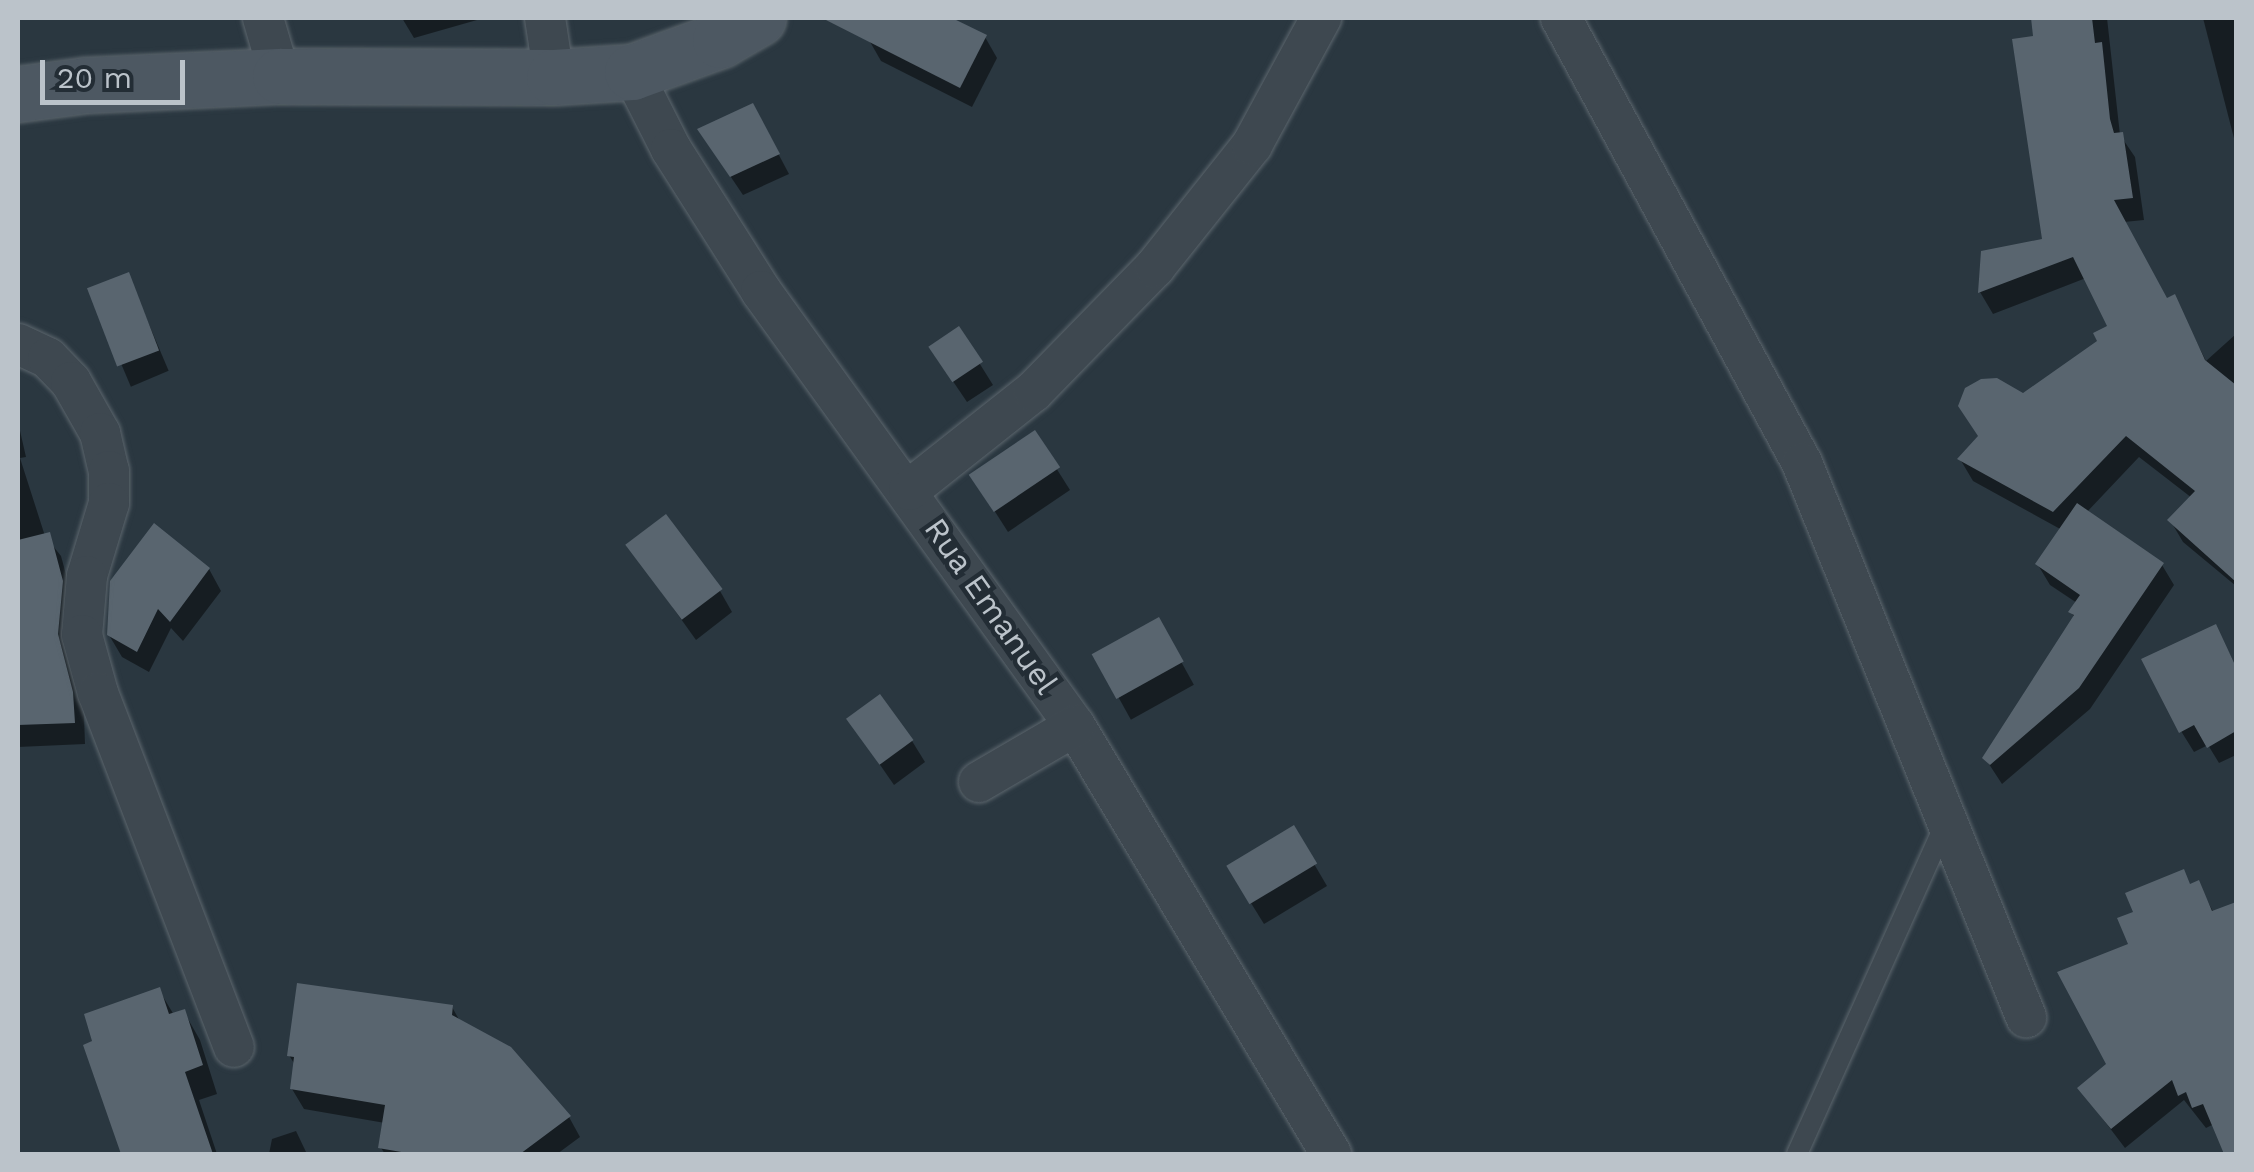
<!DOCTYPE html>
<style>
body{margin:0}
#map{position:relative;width:2254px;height:1172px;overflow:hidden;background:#2a3740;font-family:"Work Sans",sans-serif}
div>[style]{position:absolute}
.shadow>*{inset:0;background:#0007;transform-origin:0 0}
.building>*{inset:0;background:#59656f;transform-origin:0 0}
.roads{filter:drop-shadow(0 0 2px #5c666d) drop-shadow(0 0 2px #5c666d)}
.lane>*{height:20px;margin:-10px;padding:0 10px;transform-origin:10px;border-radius:10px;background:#3e4850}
.street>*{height:40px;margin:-20px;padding:0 20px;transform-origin:20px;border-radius:20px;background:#3e4850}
.secondary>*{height:55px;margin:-27.5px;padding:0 27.5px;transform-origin:27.5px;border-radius:27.5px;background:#4d5862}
span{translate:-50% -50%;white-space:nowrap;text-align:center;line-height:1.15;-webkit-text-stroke:9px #232d35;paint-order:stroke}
.street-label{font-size:32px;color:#bbc3ca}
.frame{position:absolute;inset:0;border:20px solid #bbc3ca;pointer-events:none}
.scale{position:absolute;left:40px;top:60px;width:145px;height:45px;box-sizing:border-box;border:5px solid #bbc3ca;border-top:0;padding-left:12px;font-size:30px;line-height:35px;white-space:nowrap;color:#bbc3ca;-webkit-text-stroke:8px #232d35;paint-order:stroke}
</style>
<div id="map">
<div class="shadow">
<i style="clip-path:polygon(402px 18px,484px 18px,414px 38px)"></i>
<i style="clip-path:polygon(880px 18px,947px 18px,985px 37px,997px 58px,972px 107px,881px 61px,869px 40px)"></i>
<i style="clip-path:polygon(2033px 18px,2107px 18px,2120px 135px,2135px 157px,2144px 220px,2124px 222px,2166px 301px,2174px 297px,2206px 361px,2236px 334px,2236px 586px,2183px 542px,2170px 520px,2192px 498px,2139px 457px,2086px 513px,2162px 565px,2174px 585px,2090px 709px,2002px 784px,1985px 758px,2075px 618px,2071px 612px,2077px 603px,2050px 585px,2038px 565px,2062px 530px,1973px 481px,1960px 459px,2023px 396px,2100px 342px,2110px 328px,2086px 278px,1993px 314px,1980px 292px,1983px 253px,2045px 241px)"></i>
<i style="clip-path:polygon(2203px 18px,2236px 18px,2236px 146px)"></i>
<i style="clip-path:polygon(763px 125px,789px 174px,743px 195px,712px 149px)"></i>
<i style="left:128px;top:275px;width:104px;height:41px;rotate:67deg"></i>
<i style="clip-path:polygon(958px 329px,993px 385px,967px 402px,944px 368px)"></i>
<i style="clip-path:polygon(18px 422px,26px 457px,20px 458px,45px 536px,61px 556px,74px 604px,69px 657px,84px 715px,85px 744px,18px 747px)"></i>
<i style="clip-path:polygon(1034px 433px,1070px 490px,1008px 532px,985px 496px)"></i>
<i style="clip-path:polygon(628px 545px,720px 591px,732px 612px,696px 640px)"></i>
<i style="clip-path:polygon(209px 569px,221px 591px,183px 641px,171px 628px,149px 672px,122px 657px,109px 635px)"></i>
<i style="left:1158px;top:620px;width:74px;height:72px;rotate:61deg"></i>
<i style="clip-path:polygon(2227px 649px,2236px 667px,2236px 755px,2219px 763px,2208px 745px,2194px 752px,2181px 731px)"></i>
<i style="clip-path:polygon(849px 720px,912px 741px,925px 762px,894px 785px)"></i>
<i style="clip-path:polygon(1293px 828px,1327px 886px,1264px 924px,1241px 887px)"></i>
<i style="clip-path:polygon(2198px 883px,2236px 955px,2236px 1154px,2230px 1154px,2214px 1124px,2206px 1128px,2184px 1100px,2125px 1148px,2080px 1089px,2109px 1064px,2131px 946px)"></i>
<i style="clip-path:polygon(159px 990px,174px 1015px,184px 1012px,200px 1040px,217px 1094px,199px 1100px,217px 1154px,124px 1154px,86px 1046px)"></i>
<i style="clip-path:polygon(452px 1007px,461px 1023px,569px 1117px,580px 1137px,557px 1154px,385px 1154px,381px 1148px,385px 1123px,304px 1109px,292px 1089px,295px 1065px,289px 1055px)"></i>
<i style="clip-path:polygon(296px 1131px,307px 1154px,269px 1154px,272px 1139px)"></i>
</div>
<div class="building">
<i style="clip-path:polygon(822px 18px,952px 18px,987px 35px,960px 88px)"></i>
<i style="clip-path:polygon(2031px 18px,2092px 18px,2095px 43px,2102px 42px,2110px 119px,2114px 133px,2123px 132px,2133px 198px,2114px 200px,2167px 298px,2175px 294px,2205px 360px,2236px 385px,2236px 582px,2167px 520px,2195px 491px,2126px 436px,2053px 512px,1957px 459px,1978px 436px,1958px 406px,1965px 388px,1981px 379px,1997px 378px,2023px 393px,2097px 341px,2093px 333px,2107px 326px,2073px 257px,1978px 293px,1981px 251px,2042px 239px,2012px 39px,2033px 36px)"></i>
<i style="clip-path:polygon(753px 103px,780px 154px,730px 177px,697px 129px)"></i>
<i style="left:129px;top:272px;width:84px;height:45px;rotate:69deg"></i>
<i style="left:959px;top:326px;width:43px;height:37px;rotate:56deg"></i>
<i style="left:1035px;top:430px;width:45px;height:80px;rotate:56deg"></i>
<i style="clip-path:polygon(2077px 503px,2164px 563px,2079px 688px,1990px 765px,1982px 758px,2074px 615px,2068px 612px,2080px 595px,2035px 564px)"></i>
<i style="left:666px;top:514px;width:94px;height:51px;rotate:53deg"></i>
<i style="clip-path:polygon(154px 523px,210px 568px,170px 622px,158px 609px,137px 652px,107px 635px,110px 581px)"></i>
<i style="clip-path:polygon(50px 532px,63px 581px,58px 634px,73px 692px,75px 723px,18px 725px,18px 540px)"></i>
<i style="left:1159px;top:617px;width:51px;height:77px;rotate:61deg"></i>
<i style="clip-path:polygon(2216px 624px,2236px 667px,2236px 731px,2207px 748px,2194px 725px,2179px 733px,2141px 659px)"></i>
<i style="left:880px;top:694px;width:57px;height:42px;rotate:54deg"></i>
<i style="left:1294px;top:825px;width:45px;height:79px;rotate:59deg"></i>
<i style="clip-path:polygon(2184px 869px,2190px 884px,2199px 880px,2212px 911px,2236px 902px,2236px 1154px,2224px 1154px,2203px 1104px,2192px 1108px,2186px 1092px,2178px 1096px,2172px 1080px,2111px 1129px,2077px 1088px,2106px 1064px,2057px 972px,2128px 944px,2117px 918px,2133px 912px,2125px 893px)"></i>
<i style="clip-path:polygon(297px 983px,453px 1005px,452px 1015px,511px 1047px,571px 1116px,520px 1154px,413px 1154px,378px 1148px,385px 1105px,290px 1089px,294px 1057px,287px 1056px)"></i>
<i style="clip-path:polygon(160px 987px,169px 1014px,185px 1009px,203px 1065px,185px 1072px,213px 1154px,121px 1154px,83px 1045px,92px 1041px,84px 1014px)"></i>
</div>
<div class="roads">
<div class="lane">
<i style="left:1797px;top:1154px;width:362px;rotate:-65.8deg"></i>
</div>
<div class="street">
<i style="left:263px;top:18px;width:60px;rotate:73.7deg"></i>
<i style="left:545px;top:18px;width:60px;rotate:81.3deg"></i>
<i style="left:1561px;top:18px;width:506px;rotate:61.56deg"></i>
<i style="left:1802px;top:463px;width:598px;rotate:67.98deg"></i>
<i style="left:632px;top:72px;width:86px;rotate:63.1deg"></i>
<i style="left:671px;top:149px;width:168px;rotate:57.6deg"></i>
<i style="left:761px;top:291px;width:536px;rotate:54.18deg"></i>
<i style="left:1075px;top:726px;width:499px;rotate:59.1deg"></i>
<i style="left:18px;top:344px;width:33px;rotate:25deg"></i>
<i style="left:48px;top:358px;width:33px;rotate:46deg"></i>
<i style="left:71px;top:382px;width:59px;rotate:60.4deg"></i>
<i style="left:100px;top:433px;width:39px;rotate:77deg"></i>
<i style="left:109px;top:471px;width:32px;rotate:90deg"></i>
<i style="left:109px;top:503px;width:76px;rotate:106.8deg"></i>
<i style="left:87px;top:576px;width:59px;rotate:94.8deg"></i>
<i style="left:82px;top:635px;width:60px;rotate:74.6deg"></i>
<i style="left:98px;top:693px;width:379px;rotate:69deg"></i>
<i style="left:909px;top:490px;width:159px;rotate:-38.4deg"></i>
<i style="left:1034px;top:391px;width:173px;rotate:-45.7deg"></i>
<i style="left:1155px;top:267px;width:156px;rotate:-51.5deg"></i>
<i style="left:1252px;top:145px;width:145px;rotate:-61.5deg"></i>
<i style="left:979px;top:782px;width:111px;rotate:-30.3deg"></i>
</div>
<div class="secondary">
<i style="left:18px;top:94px;width:69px;rotate:-7.5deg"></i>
<i style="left:86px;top:85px;width:194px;rotate:-2.7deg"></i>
<i style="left:280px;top:76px;width:274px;rotate:0.2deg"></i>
<i style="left:554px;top:77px;width:78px;rotate:-3.7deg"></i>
<i style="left:632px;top:72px;width:94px;rotate:-20deg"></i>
<i style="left:720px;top:40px;width:44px;rotate:-30.1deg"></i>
</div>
</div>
<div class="street-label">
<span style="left:991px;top:606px;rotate:55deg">Rua Emanuel</span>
</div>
<div class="frame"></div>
<div class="scale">20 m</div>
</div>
